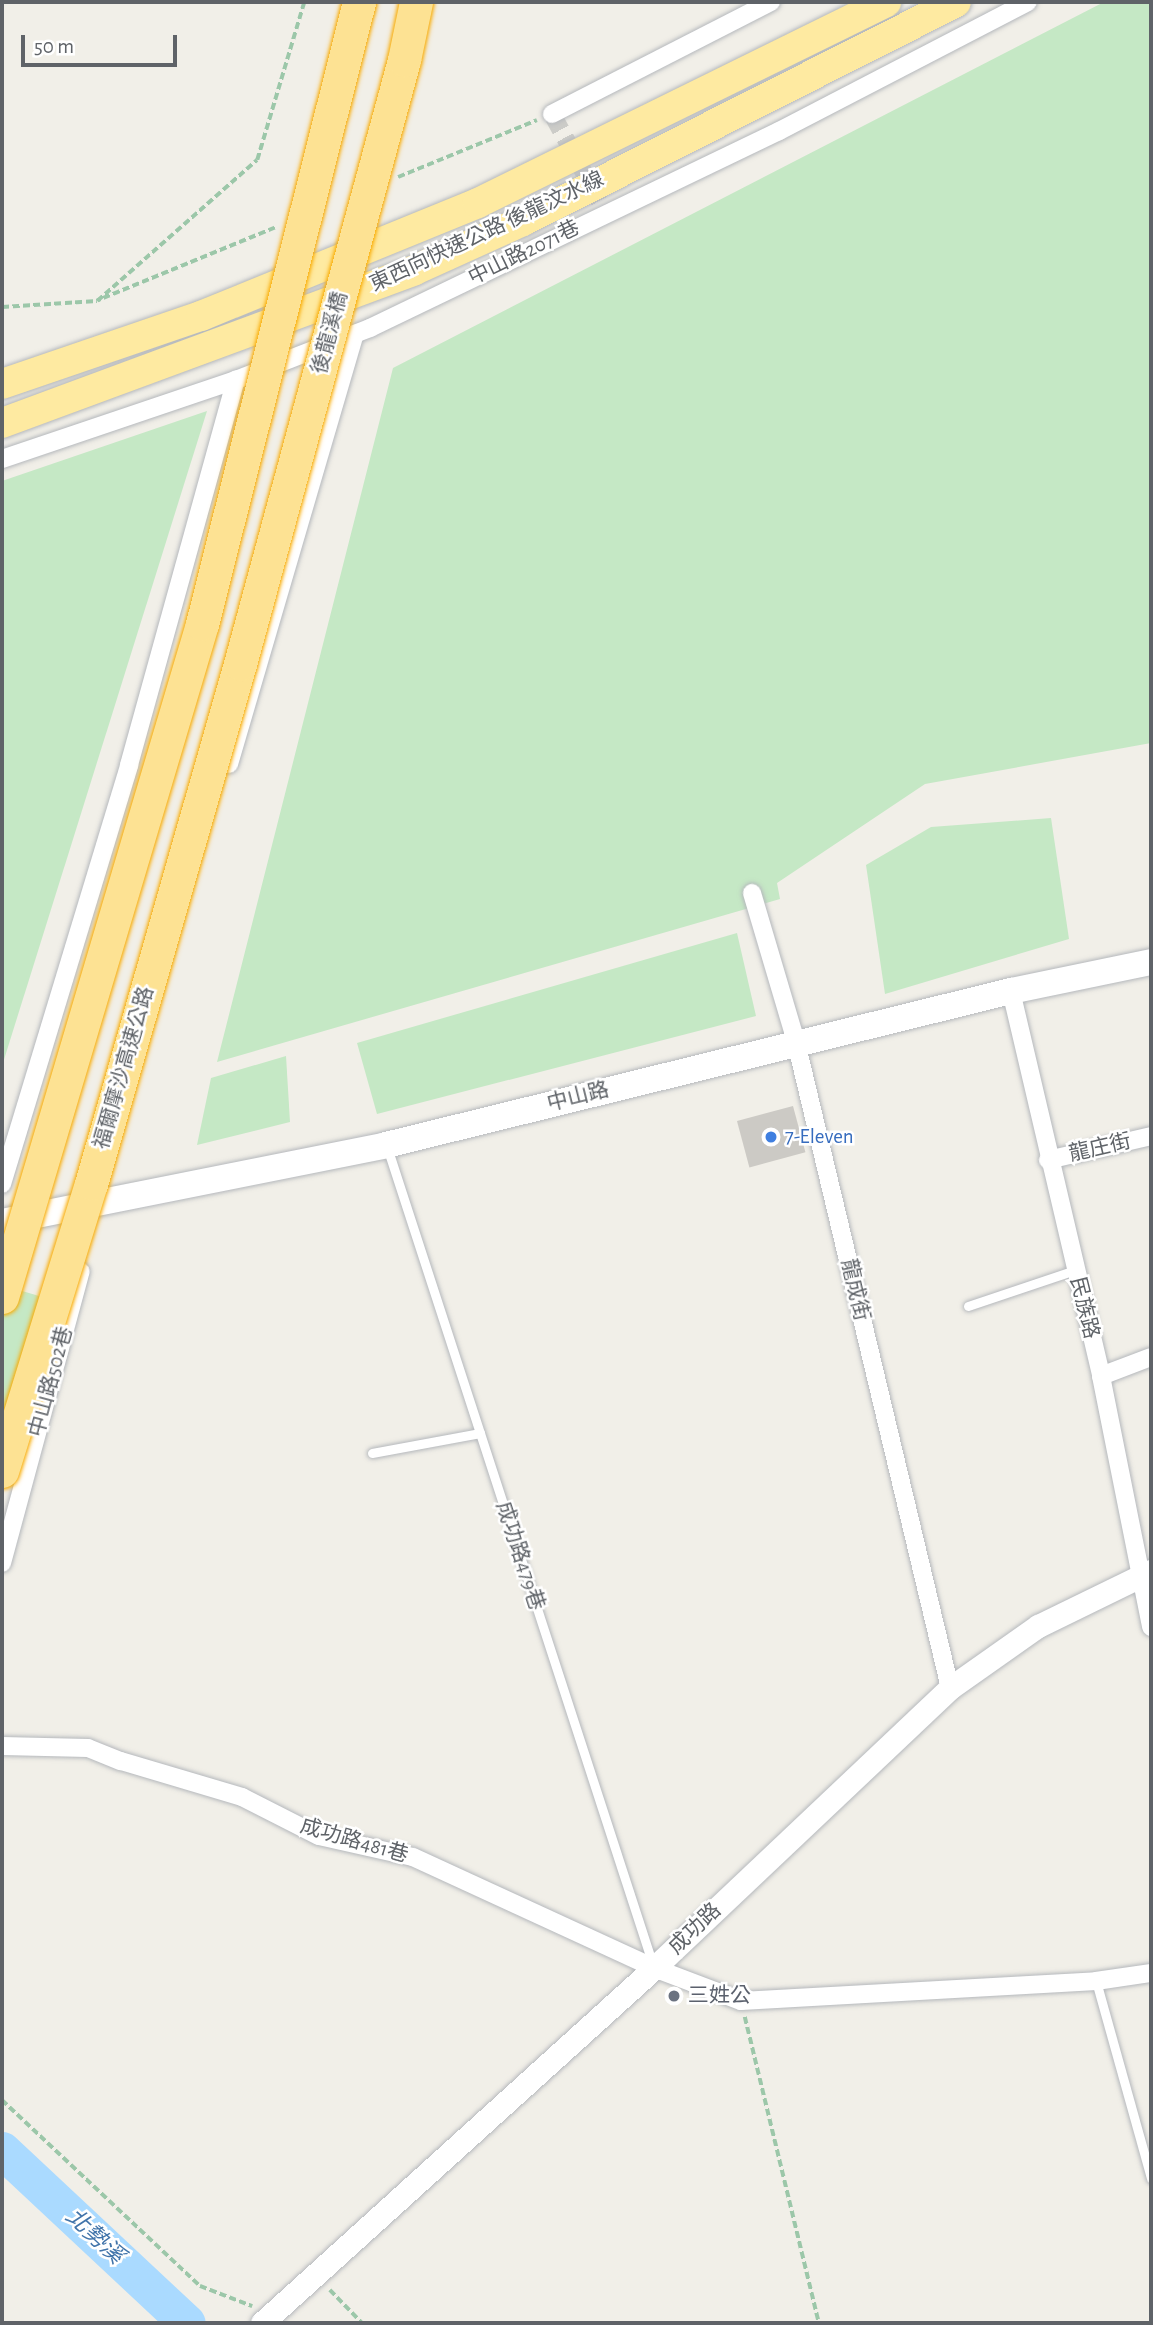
<!DOCTYPE html>
<meta charset="utf-8">
<style>
body{margin:0}
#map{position:relative;width:1153px;height:2325px;overflow:hidden;background:#f1efe8;font-family:"Alegreya Sans","Noto Sans TC",sans-serif}
div>[style]{position:absolute}
.green>*{inset:0;background:#c5e8c5}
.river>*{height:37px;margin:-18.5px;padding:0 18.5px;transform-origin:18.5px;border-radius:18.5px;background:#aadaff}
.building>*{inset:0;background:#cccac5;transform-origin:0 0}
.minor-tunnel>*{height:18px;margin-top:-9px;transform-origin:0;background:repeating-linear-gradient(90deg,#ccccc8 0 18px,transparent 0 27px)}
.path>*{height:3.5px;margin-top:-1.75px;transform-origin:0;background:repeating-linear-gradient(90deg,#9cc7a9 0 7px,transparent 0 10.5px)}
.roads{filter:drop-shadow(0 0 2px #b5b8bc) drop-shadow(0 0 2px #b5b8bc)}
.service>*{height:9px;margin:-4.5px;padding:0 4.5px;transform-origin:4.5px;border-radius:4.5px;background:#fff}
.minor>*{height:18px;margin:-9px;padding:0 9px;transform-origin:9px;border-radius:9px;background:#fff}
.tertiary>*{height:23px;margin:-11.5px;padding:0 11.5px;transform-origin:11.5px;border-radius:11.5px;background:#fff}
.secondary>*{height:26px;margin:-13px;padding:0 13px;transform-origin:13px;border-radius:13px;background:#fff}
.trunk>*{height:30px;margin:-15px;padding:0 15px;transform-origin:15px;border-radius:15px;background:#feeaa1}
.bridges{filter:drop-shadow(0 0 2px #f9ab00) drop-shadow(0 0 2px #f9ab00)}
.motorway-bridge>*{height:33px;margin:-16.5px;padding:0 16.5px;transform-origin:16.5px;border-radius:16.5px;background:#fde293}
.dots>*{width:19px;height:19px;translate:-50% -50%;box-sizing:border-box;border:4px solid #fff;border-radius:50%}
span{translate:-50% -50%;white-space:nowrap;text-align:center;line-height:1.15;-webkit-text-stroke:5px #fff;paint-order:stroke}
.street-label{font-size:21px;color:#5f6368}
.shop-label{font-size:21px;color:#366cbe}
.left{translate:0 -50%;text-align:left}
.worship-label{font-size:21px;color:#5b616d}
.water-label{font-size:23px;color:#4174aa;font-style:italic}
.frame{position:absolute;inset:0;border:4px solid #5f6368;pointer-events:none}
.scale{position:absolute;left:21px;top:35px;width:156px;height:32px;box-sizing:border-box;border:4px solid #5f6368;border-top:0;padding-left:9px;font-size:21px;line-height:24px;white-space:nowrap;color:#5f6368;-webkit-text-stroke:5px #fff;paint-order:stroke}
</style>
<div id="map">
<div class="green">
<i style="clip-path:polygon(1104px 2px,1151px 2px,1151px 743px,925px 784px,777px 883px,780px 899px,217px 1062px,393px 368px)"></i>
<i style="clip-path:polygon(207px 411px,2px 1066px,2px 481px)"></i>
<i style="clip-path:polygon(1051px 818px,1069px 939px,885px 994px,866px 865px,931px 827px)"></i>
<i style="clip-path:polygon(737px 933px,756px 1016px,377px 1114px,357px 1043px)"></i>
<i style="clip-path:polygon(286px 1056px,290px 1122px,197px 1145px,211px 1078px)"></i>
<i style="clip-path:polygon(2px 1285px,66px 1304px,2px 1419px)"></i>
</div>
<div class="river">
<i style="left:2px;top:2150px;width:253px;rotate:43.1deg"></i>
</div>
<div class="building">
<i style="left:793px;top:1106px;width:48px;height:58px;rotate:75deg"></i>
</div>
<div class="minor-tunnel">
<i style="left:552px;top:114px;width:113px;rotate:61.4deg"></i>
</div>
<div class="path">
<i style="left:398px;top:177px;width:150px;rotate:-22.3deg"></i>
<i style="left:275px;top:228px;width:192px;rotate:157.7deg"></i>
<i style="left:97px;top:301px;width:213px;rotate:-41.4deg"></i>
<i style="left:257px;top:160px;width:165px;rotate:-73.4deg"></i>
<i style="left:2px;top:307px;width:95px;rotate:-3.6deg"></i>
<i style="left:745px;top:2017px;width:315px;rotate:76.4deg"></i>
<i style="left:2px;top:2100px;width:272px;rotate:43.2deg"></i>
<i style="left:200px;top:2286px;width:56px;rotate:21deg"></i>
<i style="left:330px;top:2290px;width:46px;rotate:45.9deg"></i>
</div>
<div class="roads">
<div class="service">
<i style="left:387px;top:1147px;width:860px;rotate:71.99deg"></i>
<i style="left:968px;top:1306px;width:113px;rotate:-18.6deg"></i>
<i style="left:372px;top:1453px;width:110px;rotate:-10.5deg"></i>
<i style="left:1096px;top:1981px;width:205px;rotate:74.4deg"></i>
</div>
<div class="minor">
<i style="left:552px;top:114px;width:246px;rotate:-27.1deg"></i>
<i style="left:2px;top:459px;width:247px;rotate:-18.7deg"></i>
<i style="left:236px;top:380px;width:144px;rotate:-21.2deg"></i>
<i style="left:370px;top:328px;width:454px;rotate:-25.7deg"></i>
<i style="left:779px;top:131px;width:280px;rotate:-27.4deg"></i>
<i style="left:229px;top:764px;width:448px;rotate:-73.7deg"></i>
<i style="left:752px;top:893px;width:155px;rotate:73.5deg"></i>
<i style="left:796px;top:1042px;width:664px;rotate:76.59deg"></i>
<i style="left:1011px;top:991px;width:395px;rotate:76.8deg"></i>
<i style="left:1101px;top:1376px;width:256px;rotate:78.7deg"></i>
<i style="left:1048px;top:1160px;width:106px;rotate:-13.1deg"></i>
<i style="left:2px;top:1184px;width:438px;rotate:-73.1deg"></i>
<i style="left:129px;top:765px;width:400px;rotate:-74.5deg"></i>
<i style="left:1101px;top:1376px;width:53px;rotate:-20.8deg"></i>
<i style="left:2px;top:1563px;width:302px;rotate:-74.9deg"></i>
<i style="left:2px;top:1746px;width:86px;rotate:1.3deg"></i>
<i style="left:88px;top:1748px;width:35px;rotate:22deg"></i>
<i style="left:121px;top:1761px;width:126px;rotate:16.6deg"></i>
<i style="left:242px;top:1797px;width:86px;rotate:26.9deg"></i>
<i style="left:319px;top:1836px;width:96px;rotate:12.6deg"></i>
<i style="left:413px;top:1857px;width:265px;rotate:24.7deg"></i>
<i style="left:654px;top:1968px;width:93px;rotate:20.8deg"></i>
<i style="left:741px;top:2001px;width:356px;rotate:-3.2deg"></i>
<i style="left:1096px;top:1981px;width:56px;rotate:-8.3deg"></i>
</div>
<div class="tertiary">
<i style="left:262px;top:2323px;width:529px;rotate:-42.16deg"></i>
<i style="left:654px;top:1968px;width:407px;rotate:-43.4deg"></i>
<i style="left:950px;top:1688px;width:108px;rotate:-35.2deg"></i>
<i style="left:1038px;top:1626px;width:126px;rotate:-26deg"></i>
</div>
<div class="secondary">
<i style="left:2px;top:1222px;width:392px;rotate:-11.3deg"></i>
<i style="left:386px;top:1145px;width:644px;rotate:-13.84deg"></i>
<i style="left:1011px;top:991px;width:143px;rotate:-11.7deg"></i>
</div>
<div class="trunk">
<i style="left:2px;top:384px;width:210px;rotate:-18.9deg"></i>
<i style="left:201px;top:316px;width:299px;rotate:-22.2deg"></i>
<i style="left:478px;top:203px;width:455px;rotate:-26.2deg"></i>
<i style="left:2px;top:423px;width:440px;rotate:-20.3deg"></i>
<i style="left:415px;top:270px;width:119px;rotate:-24.4deg"></i>
<i style="left:523px;top:221px;width:485px;rotate:-26.8deg"></i>
</div>
</div>
<div class="bridges">
<div class="motorway-bridge">
<i style="left:2px;top:1297px;width:702px;rotate:-73.45deg"></i>
<i style="left:202px;top:624px;width:642px;rotate:-75.83deg"></i>
<i style="left:2px;top:1471px;width:300px;rotate:-72.8deg"></i>
<i style="left:91px;top:1184px;width:541px;rotate:-74.01deg"></i>
<i style="left:240px;top:664px;width:626px;rotate:-74.81deg"></i>
<i style="left:404px;top:60px;width:59px;rotate:-78.3deg"></i>
</div>
</div>
<div class="dots">
<i style="left:771px;top:1137px;background:#3f7fe0"></i>
<i style="left:674px;top:1996px;background:#6b7280"></i>
</div>
<div class="street-label">
<span style="left:487px;top:232px;rotate:-25deg">東西向快速公路 後龍汶水線</span>
<span style="left:524px;top:253px;rotate:-26deg">中山路2071巷</span>
<span style="left:330px;top:333px;rotate:-75deg">後龍溪橋</span>
<span style="left:124px;top:1068px;rotate:-74deg">福爾摩沙高速公路</span>
<span style="left:578px;top:1097px;rotate:-14deg">中山路</span>
<span style="left:1100px;top:1148px;rotate:-13deg">龍庄街</span>
<span style="left:855px;top:1290px;rotate:77deg">龍成街</span>
<span style="left:1084px;top:1308px;rotate:76deg">民族路</span>
<span style="left:51px;top:1382px;rotate:-75deg">中山路502巷</span>
<span style="left:520px;top:1556px;rotate:72deg">成功路479巷</span>
<span style="left:354px;top:1841px;rotate:16deg">成功路481巷</span>
<span style="left:695px;top:1929px;rotate:-44deg">成功路</span>
</div>
<div class="shop-label">
<span class="left" style="left:785px;top:1137px">7-Eleven</span>
</div>
<div class="worship-label">
<span class="left" style="left:688px;top:1996px">三姓公</span>
</div>
<div class="water-label">
<span style="left:94px;top:2237px;rotate:43deg">北勢溪</span>
</div>
<div class="frame"></div>
<div class="scale">50 m</div>
</div>
